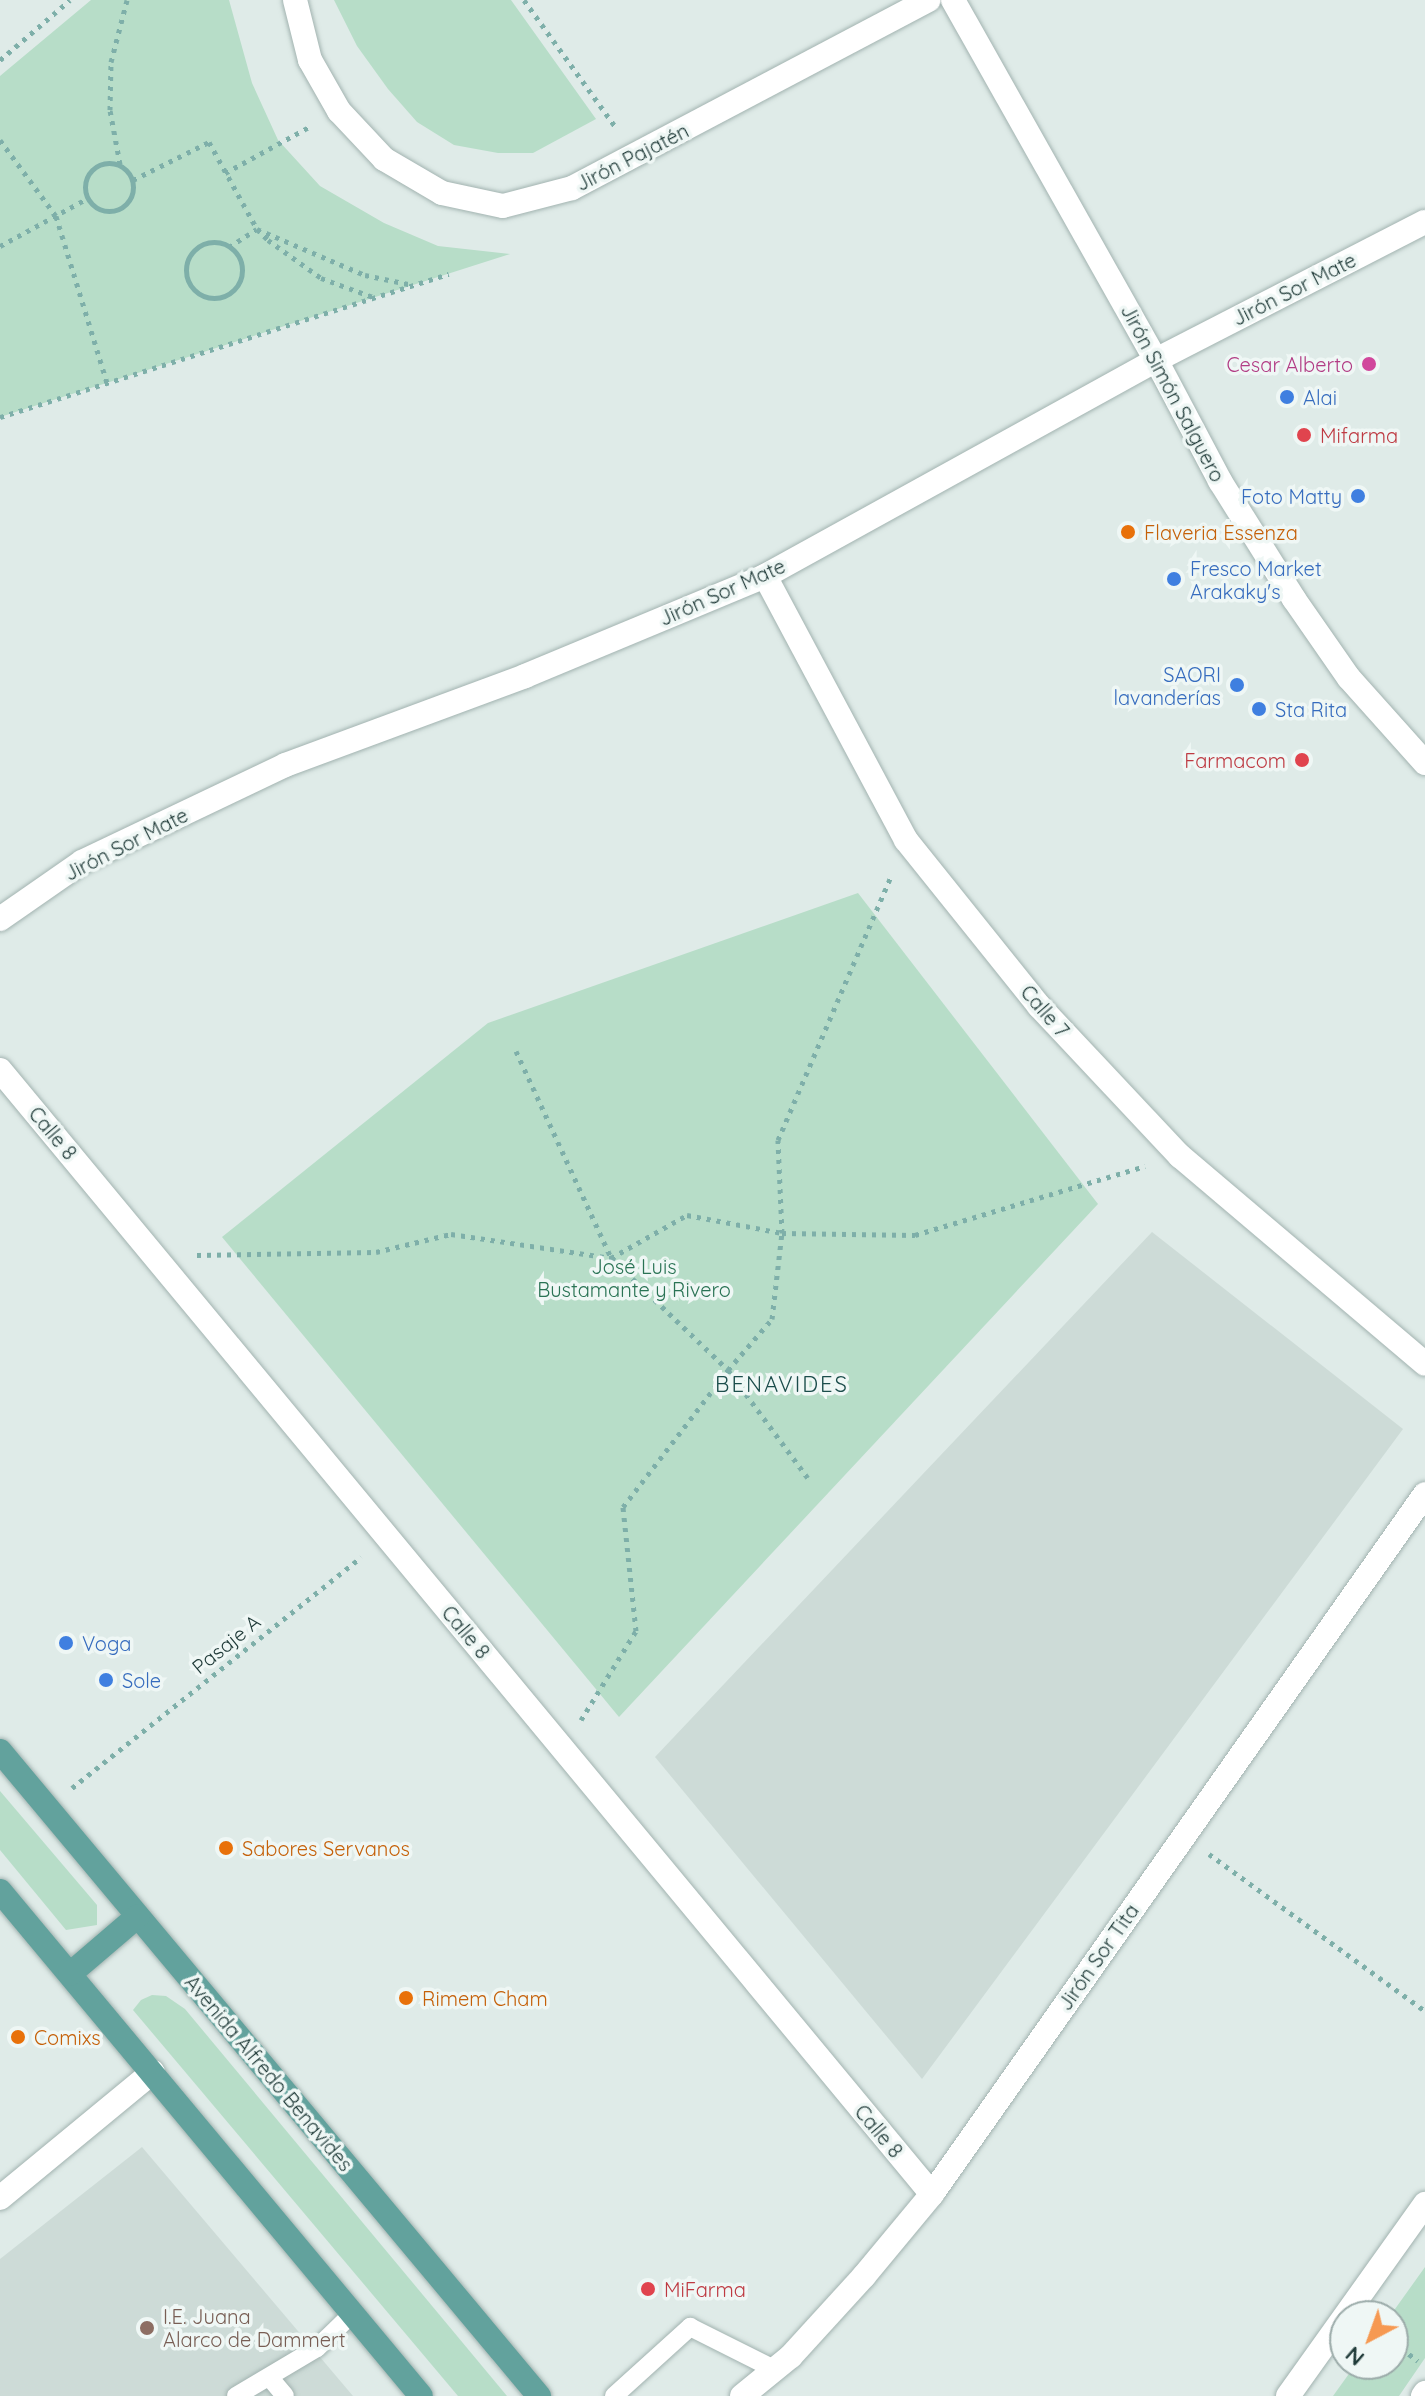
<!DOCTYPE html>
<meta charset="utf-8">
<style>
body{margin:0}
#map{position:relative;width:1425px;height:2396px;overflow:hidden;background:#dfebe8;font-family:Quicksand,sans-serif}
div>[style]{position:absolute}
.built>*{inset:0;background:#cddbd7}
.green>*{inset:0;background:#b7ddc8}
.path>*{height:5px;margin-top:-2.5px;transform-origin:0;background:repeating-linear-gradient(90deg,#7eafa9 0 4px,transparent 0 10px)}
.path>.ring{margin:-2.5px;padding:0;box-sizing:content-box;background:none;border:5px solid #7eafa9;border-radius:50%}
.roads{filter:drop-shadow(0 0 2px #a2b3b0) drop-shadow(0 0 2px #a2b3b0)}
.service>*{height:18px;margin:-9px;padding:0 9px;transform-origin:9px;border-radius:9px;background:#fff}
.minor>*{height:24px;margin:-12px;padding:0 12px;transform-origin:12px;border-radius:12px;background:#fff}
.secondary>*{height:24px;margin:-12px;padding:0 12px;transform-origin:12px;border-radius:12px;background:#fff}
.primary>*{height:24px;margin:-12px;padding:0 12px;transform-origin:12px;border-radius:12px;background:#62a29d}
.dots>*{width:22px;height:22px;translate:-50% -50%;box-sizing:border-box;border:4px solid #eff7f5;border-radius:50%}
span{translate:-50% -50%;white-space:nowrap;text-align:center;line-height:1.15;-webkit-text-stroke:7px #eff7f5;paint-order:stroke}
.street-label{font-size:20px;color:#203b39}
.hotel-label{font-size:20px;color:#b23c85}
.right{translate:-100% -50%;text-align:right}
.shop-label{font-size:20px;color:#366cbe}
.left{translate:0 -50%;text-align:left}
.health-label{font-size:20px;color:#be3a42}
.food-label{font-size:20px;color:#c56008}
.park-label{font-size:20px;color:#297354}
.education-label{font-size:20px;color:#785e54}
.neighbourhood-label{font-size:22px;color:#1b4d4b;letter-spacing:2px}
.north{position:absolute;left:1329px;top:2300px;width:80px;height:80px;box-sizing:border-box;background:#eff7f5;border:2px solid #9cacaa;border-radius:50%;rotate:221deg;font-size:22px;font-weight:700;line-height:32px;text-align:center;color:#203b39}
.north::after{content:'';display:block;margin:auto;width:28px;height:36px;background:#f69952;clip-path:polygon(50% 0,100% 100%,50% 72%,0 100%)}
</style>
<div id="map">
<div class="built">
<i style="clip-path:polygon(1152px 1232px,1403px 1429px,922px 2079px,655px 1757px)"></i>
<i style="clip-path:polygon(142px 2147px,353px 2396px,0 2396px,0 2259px)"></i>
</div>
<div class="green">
<i style="clip-path:polygon(91px 0,229px 0,252px 83px,278px 140px,320px 186px,384px 223px,438px 246px,510px 254px,0 417px,0 76px)"></i>
<i style="clip-path:polygon(334px 0,511px 0,596px 119px,533px 153px,498px 153px,454px 145px,417px 122px,388px 89px,357px 46px)"></i>
<i style="clip-path:polygon(858px 893px,1098px 1204px,619px 1717px,222px 1237px,488px 1023px)"></i>
<i style="clip-path:polygon(0 1791px,97px 1905px,97px 1925px,66px 1930px,0 1850px)"></i>
<i style="clip-path:polygon(152px 1995px,166px 1996px,185px 2009px,507px 2396px,458px 2396px,133px 2010px,141px 2000px)"></i>
<i style="clip-path:polygon(1425px 2267px,1425px 2358px,1399px 2396px,1333px 2396px,1356px 2364px,1393px 2364px,1393px 2316px,1390px 2316px)"></i>
</div>
<div class="path">
<i style="left:524px;top:0;width:159px;rotate:54.2deg"></i>
<i style="left:0;top:60px;width:92px;rotate:-40.6deg"></i>
<i style="left:0;top:140px;width:94px;rotate:53.6deg"></i>
<i style="left:56px;top:216px;width:175px;rotate:73deg"></i>
<i class="ring" style="left:85px;top:163px;width:43px;height:43px"></i>
<i style="left:120px;top:164px;width:55px;rotate:-100.5deg"></i>
<i style="left:110px;top:110px;width:48px;rotate:-88.8deg"></i>
<i style="left:111px;top:62px;width:64px;rotate:-75.5deg"></i>
<i style="left:225px;top:173px;width:96px;rotate:-28.7deg"></i>
<i style="left:133px;top:180px;width:85px;rotate:-26.6deg"></i>
<i style="left:209px;top:142px;width:99px;rotate:61.1deg"></i>
<i style="left:257px;top:229px;width:16px;rotate:45deg"></i>
<i style="left:268px;top:240px;width:65px;rotate:35.6deg"></i>
<i style="left:321px;top:278px;width:55px;rotate:20.1deg"></i>
<i class="ring" style="left:186px;top:242px;width:51px;height:51px"></i>
<i style="left:0;top:246px;width:100px;rotate:-28.6deg"></i>
<i style="left:229px;top:247px;width:33px;rotate:-33deg"></i>
<i style="left:257px;top:229px;width:117px;rotate:23.1deg"></i>
<i style="left:365px;top:275px;width:49px;rotate:11.8deg"></i>
<i style="left:0;top:417px;width:471px;rotate:-17.7deg"></i>
<i style="left:516px;top:1051px;width:228px;rotate:65.3deg"></i>
<i style="left:611px;top:1258px;width:162px;rotate:43.7deg"></i>
<i style="left:728px;top:1370px;width:134px;rotate:53.5deg"></i>
<i style="left:197px;top:1255px;width:179px;rotate:-1deg"></i>
<i style="left:376px;top:1252px;width:77px;rotate:-13.5deg"></i>
<i style="left:451px;top:1234px;width:162px;rotate:8.5deg"></i>
<i style="left:611px;top:1258px;width:87px;rotate:-29.5deg"></i>
<i style="left:687px;top:1215px;width:97px;rotate:10.7deg"></i>
<i style="left:782px;top:1233px;width:133px;rotate:0.9deg"></i>
<i style="left:915px;top:1235px;width:240px;rotate:-16.7deg"></i>
<i style="left:581px;top:1720px;width:105px;rotate:-58.3deg"></i>
<i style="left:636px;top:1631px;width:125px;rotate:-96deg"></i>
<i style="left:623px;top:1507px;width:173px;rotate:-52.5deg"></i>
<i style="left:728px;top:1370px;width:67px;rotate:-49.2deg"></i>
<i style="left:772px;top:1319px;width:87px;rotate:-83.4deg"></i>
<i style="left:782px;top:1233px;width:93px;rotate:-92.5deg"></i>
<i style="left:778px;top:1140px;width:289px;rotate:-66.8deg"></i>
<i style="left:72px;top:1788px;width:370px;rotate:-38.6deg"></i>
<i style="left:1209px;top:1854px;width:267px;rotate:36deg"></i>
<i style="left:1393px;top:2342px;width:31px;rotate:37deg"></i>
</div>
<div class="roads">
<div class="service">
<i style="left:270px;top:2378px;width:23px;rotate:50deg"></i>
<i style="left:236px;top:2396px;width:94px;rotate:-30.7deg"></i>
<i style="left:317px;top:2348px;width:50px;rotate:-44.2deg"></i>
<i style="left:614px;top:2396px;width:103px;rotate:-42.2deg"></i>
<i style="left:690px;top:2327px;width:94px;rotate:26.6deg"></i>
</div>
<div class="minor">
<i style="left:295px;top:0;width:62px;rotate:76deg"></i>
<i style="left:310px;top:60px;width:59px;rotate:60.4deg"></i>
<i style="left:339px;top:111px;width:66px;rotate:46.8deg"></i>
<i style="left:384px;top:159px;width:67px;rotate:30.4deg"></i>
<i style="left:442px;top:193px;width:62px;rotate:12deg"></i>
<i style="left:503px;top:206px;width:71px;rotate:-14.6deg"></i>
<i style="left:572px;top:188px;width:403px;rotate:-27.8deg"></i>
<i style="left:953px;top:0;width:413px;rotate:60.6deg"></i>
<i style="left:1156px;top:360px;width:137px;rotate:62.1deg"></i>
<i style="left:1220px;top:481px;width:139px;rotate:57.9deg"></i>
<i style="left:1294px;top:599px;width:96px;rotate:55.2deg"></i>
<i style="left:1349px;top:678px;width:114px;rotate:48.2deg"></i>
<i style="left:765px;top:576px;width:299px;rotate:61.9deg"></i>
<i style="left:906px;top:840px;width:213px;rotate:51.3deg"></i>
<i style="left:1039px;top:1006px;width:206px;rotate:46.8deg"></i>
<i style="left:1180px;top:1156px;width:321px;rotate:40.3deg"></i>
<i style="left:0;top:919px;width:100px;rotate:-34.8deg"></i>
<i style="left:82px;top:862px;width:225px;rotate:-25.5deg"></i>
<i style="left:285px;top:765px;width:256px;rotate:-20.3deg"></i>
<i style="left:525px;top:676px;width:260px;rotate:-22.6deg"></i>
<i style="left:765px;top:576px;width:447px;rotate:-28.9deg"></i>
<i style="left:1156px;top:360px;width:302px;rotate:-27.2deg"></i>
<i style="left:0;top:1070px;width:1460px;rotate:50.34deg"></i>
<i style="left:0;top:2198px;width:198px;rotate:-39.5deg"></i>
<i style="left:742px;top:2396px;width:63px;rotate:-39.2deg"></i>
<i style="left:791px;top:2356px;width:108px;rotate:-47.6deg"></i>
<i style="left:864px;top:2276px;width:107px;rotate:-50.3deg"></i>
<i style="left:932px;top:2194px;width:856px;rotate:-54.84deg"></i>
</div>
<div class="secondary">
<i style="left:1288px;top:2396px;width:236px;rotate:-54.5deg"></i>
<i style="left:1423px;top:2396px;width:4px;rotate:-56deg"></i>
</div>
<div class="primary">
<i style="left:0;top:1751px;width:841px;rotate:50.12deg"></i>
<i style="left:0;top:1891px;width:657px;rotate:50.18deg"></i>
<i style="left:70px;top:1974px;width:89px;rotate:-40.5deg"></i>
</div>
</div>
<div class="dots">
<i style="left:1369px;top:364px;background:#d1479c"></i>
<i style="left:1287px;top:397px;background:#3f7fe0"></i>
<i style="left:1304px;top:435px;background:#e0444e"></i>
<i style="left:1358px;top:496px;background:#3f7fe0"></i>
<i style="left:1128px;top:532px;background:#e8710a"></i>
<i style="left:1174px;top:579px;background:#3f7fe0"></i>
<i style="left:1237px;top:685px;background:#3f7fe0"></i>
<i style="left:1259px;top:709px;background:#3f7fe0"></i>
<i style="left:1302px;top:760px;background:#e0444e"></i>
<i style="left:66px;top:1643px;background:#3f7fe0"></i>
<i style="left:106px;top:1680px;background:#3f7fe0"></i>
<i style="left:226px;top:1848px;background:#e8710a"></i>
<i style="left:406px;top:1998px;background:#e8710a"></i>
<i style="left:18px;top:2037px;background:#e8710a"></i>
<i style="left:648px;top:2289px;background:#e0444e"></i>
<i style="left:147px;top:2328px;background:#8d6e63"></i>
</div>
<div class="street-label">
<span style="left:632px;top:157px;rotate:-27deg">Jirón Pajatén</span>
<span style="left:1294px;top:289px;rotate:-27deg">Jirón Sor Mate</span>
<span style="left:1173px;top:393px;rotate:62deg">Jirón Simón Salguero</span>
<span style="left:722px;top:592px;rotate:-24deg">Jirón Sor Mate</span>
<span style="left:126px;top:844px;rotate:-27deg">Jirón Sor Mate</span>
<span style="left:1045px;top:1011px;rotate:49deg">Calle 7</span>
<span style="left:53px;top:1133px;rotate:50deg">Calle 8</span>
<span style="left:466px;top:1632px;rotate:50deg">Calle 8</span>
<span style="left:226px;top:1644px;rotate:-39deg">Pasaje A</span>
<span style="left:1098px;top:1957px;rotate:-55deg">Jirón Sor Tita</span>
<span style="left:269px;top:2073px;rotate:50deg">Avenida Alfredo Benavides</span>
<span style="left:879px;top:2131px;rotate:50deg">Calle 8</span>
</div>
<div class="hotel-label">
<span class="right" style="left:1353px;top:364px">Cesar Alberto</span>
</div>
<div class="shop-label">
<span class="left" style="left:1303px;top:397px">Alai</span>
<span class="right" style="left:1342px;top:496px">Foto Matty</span>
<span class="left" style="left:1190px;top:580px">Fresco Market<br>Arakaky's</span>
<span class="right" style="left:1221px;top:686px">SAORI<br>lavanderías</span>
<span class="left" style="left:1275px;top:709px">Sta Rita</span>
<span class="left" style="left:82px;top:1643px">Voga</span>
<span class="left" style="left:122px;top:1680px">Sole</span>
</div>
<div class="health-label">
<span class="left" style="left:1320px;top:435px">Mifarma</span>
<span class="right" style="left:1286px;top:760px">Farmacom</span>
<span class="left" style="left:664px;top:2289px">MiFarma</span>
</div>
<div class="food-label">
<span class="left" style="left:1144px;top:532px">Flaveria Essenza</span>
<span class="left" style="left:242px;top:1848px">Sabores Servanos</span>
<span class="left" style="left:422px;top:1998px">Rimem Cham</span>
<span class="left" style="left:34px;top:2037px">Comixs</span>
</div>
<div class="park-label">
<span style="left:634px;top:1278px">José Luis<br>Bustamante y Rivero</span>
</div>
<div class="education-label">
<span class="left" style="left:163px;top:2328px">I.E. Juana<br>Alarco de Dammert</span>
</div>
<div class="neighbourhood-label">
<span style="left:782px;top:1385px">BENAVIDES</span>
</div>
<div class="north">N</div>
</div>
